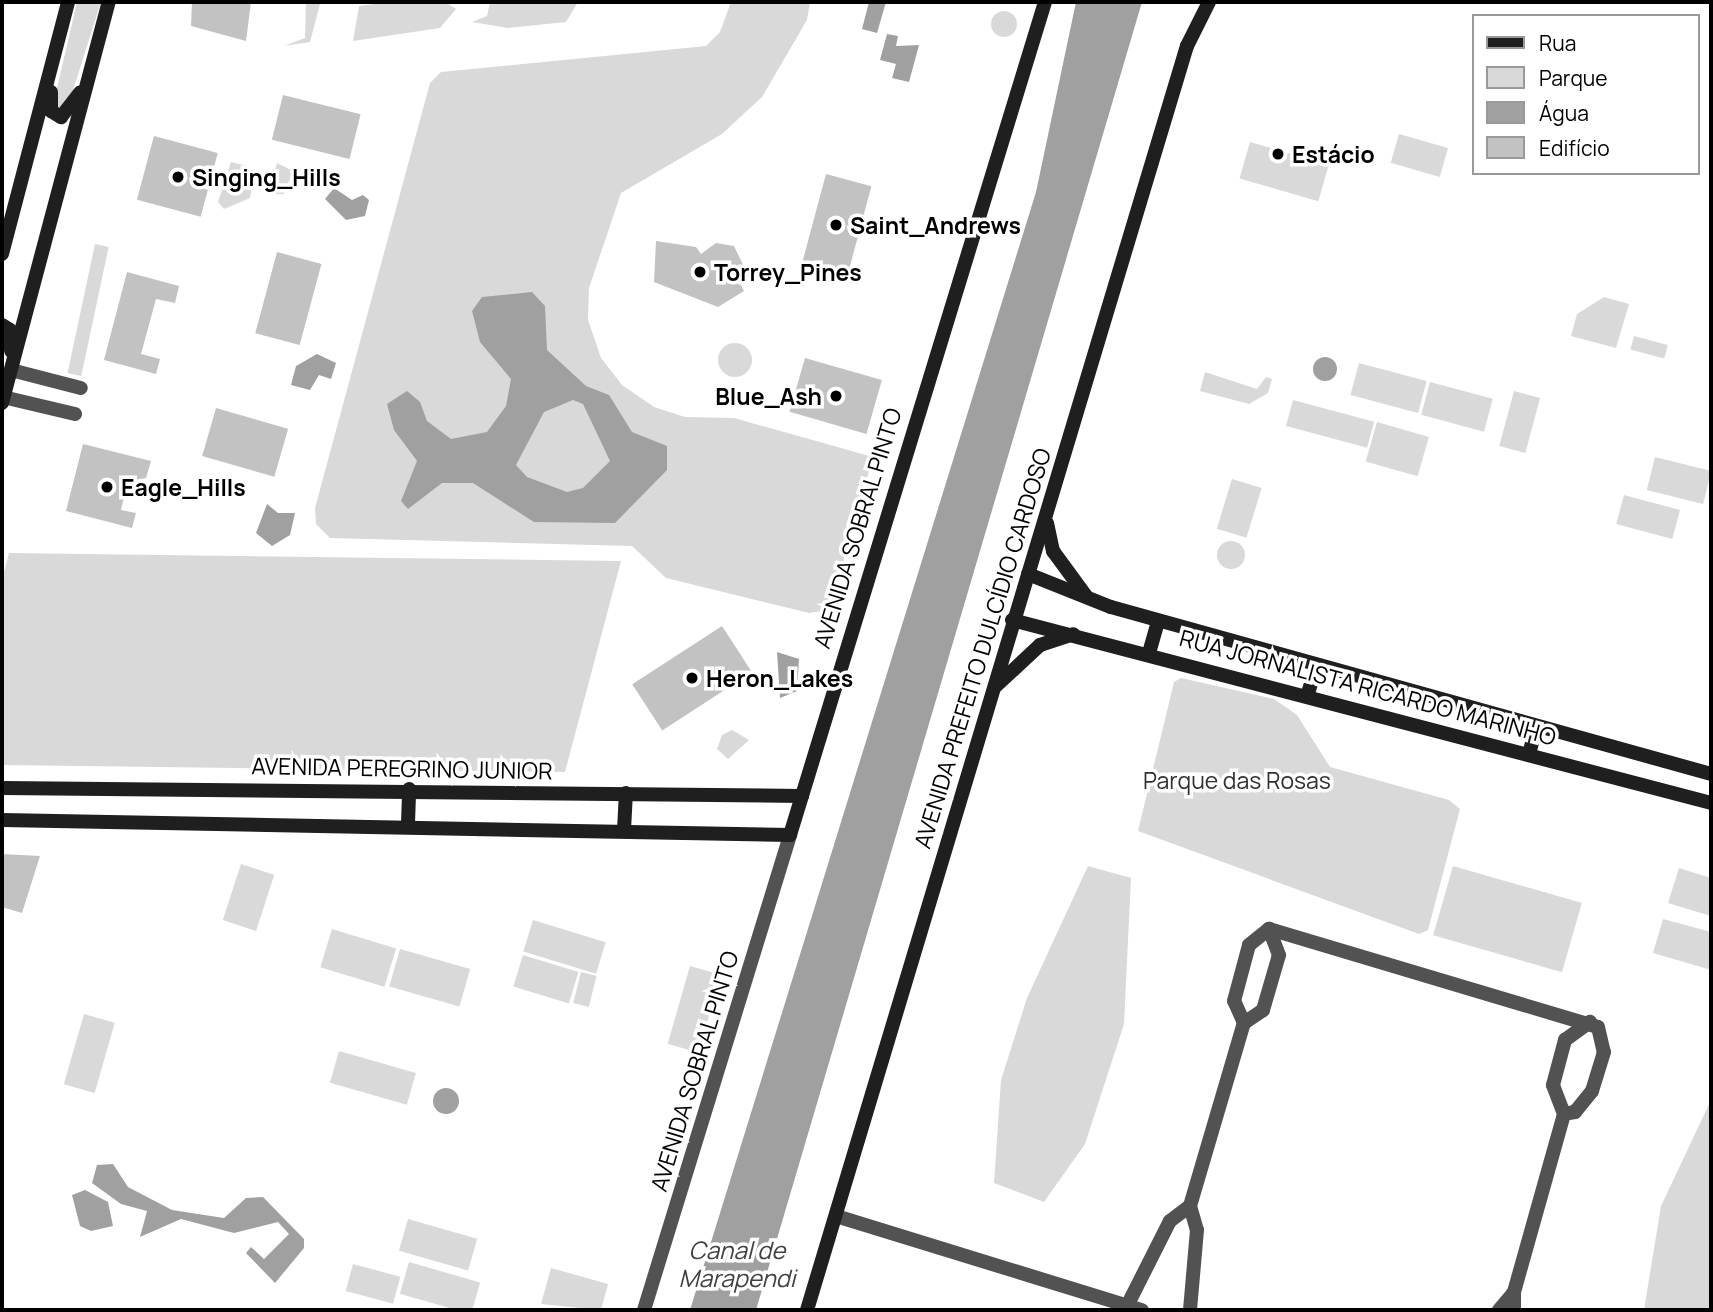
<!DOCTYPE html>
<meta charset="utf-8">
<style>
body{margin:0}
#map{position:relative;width:1713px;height:1312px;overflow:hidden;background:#fff;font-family:Manrope,sans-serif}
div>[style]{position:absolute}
.green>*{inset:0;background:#d9d9d9;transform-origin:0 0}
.round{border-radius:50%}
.water>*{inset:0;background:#a0a0a0}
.building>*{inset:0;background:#c2c2c2;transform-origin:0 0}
.street>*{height:14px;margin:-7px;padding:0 7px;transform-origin:7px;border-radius:7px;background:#525252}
.secondary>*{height:14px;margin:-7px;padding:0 7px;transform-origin:7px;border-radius:7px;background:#1f1f1f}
.dots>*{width:19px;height:19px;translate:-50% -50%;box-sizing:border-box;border:4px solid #fff;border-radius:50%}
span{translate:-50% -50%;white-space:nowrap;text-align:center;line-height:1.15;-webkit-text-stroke:7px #fff;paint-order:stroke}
.poi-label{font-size:23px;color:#000;font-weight:700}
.left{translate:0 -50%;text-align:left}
.right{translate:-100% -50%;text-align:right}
.street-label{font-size:23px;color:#000}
.park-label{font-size:23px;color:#303030}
.water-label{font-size:24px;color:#414141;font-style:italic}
.frame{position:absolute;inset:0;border:4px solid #000;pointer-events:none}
.legend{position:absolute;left:1472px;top:14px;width:228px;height:161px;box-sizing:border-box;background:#fff;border:2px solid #999;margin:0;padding:9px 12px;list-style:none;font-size:21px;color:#000}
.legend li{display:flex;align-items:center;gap:14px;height:35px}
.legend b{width:35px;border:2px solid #999}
</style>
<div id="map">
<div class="green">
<i style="clip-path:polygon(77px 2px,101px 2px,68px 106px,58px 109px,54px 101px)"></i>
<i style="clip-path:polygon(306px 2px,320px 4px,310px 42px,284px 46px,305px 38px)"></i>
<i style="clip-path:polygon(391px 2px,445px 2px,456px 9px,440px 28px,353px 41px,359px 6px)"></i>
<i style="clip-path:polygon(490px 2px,578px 2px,566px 22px,508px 28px,472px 22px,487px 16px)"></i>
<i style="clip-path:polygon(731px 2px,810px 2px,807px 20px,762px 97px,722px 134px,621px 193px,589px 288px,588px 320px,601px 358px,622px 385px,654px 407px,685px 417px,734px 418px,873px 457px,833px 597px,822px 611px,809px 613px,666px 578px,632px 546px,330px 538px,316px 524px,315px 508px,430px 83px,441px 72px,706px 46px,720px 32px)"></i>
<i class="round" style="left:991px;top:11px;width:26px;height:26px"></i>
<i style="left:1399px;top:134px;width:51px;height:30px;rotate:16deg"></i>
<i style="left:1250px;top:142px;width:82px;height:38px;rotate:16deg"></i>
<i style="clip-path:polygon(231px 162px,247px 166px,253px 180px,250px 198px,224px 209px,218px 202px)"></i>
<i style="clip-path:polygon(277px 163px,293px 171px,284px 194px,269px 194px)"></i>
<i style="left:95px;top:244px;width:14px;height:132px;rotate:12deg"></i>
<i style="clip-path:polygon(1604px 297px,1629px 304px,1616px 348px,1571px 336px,1577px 314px)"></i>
<i style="left:1634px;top:336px;width:35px;height:14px;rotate:15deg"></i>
<i class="round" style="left:718px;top:343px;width:34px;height:34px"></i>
<i style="left:1359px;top:363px;width:70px;height:33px;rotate:15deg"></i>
<i style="clip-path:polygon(1205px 372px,1257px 389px,1266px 377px,1272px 379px,1268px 393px,1249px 404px,1200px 391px)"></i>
<i style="left:1430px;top:382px;width:65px;height:34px;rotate:15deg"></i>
<i style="left:1514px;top:391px;width:27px;height:57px;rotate:15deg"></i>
<i style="left:1293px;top:400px;width:84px;height:27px;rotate:15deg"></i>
<i style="left:1377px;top:422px;width:54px;height:41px;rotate:16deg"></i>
<i style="left:1655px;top:457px;width:58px;height:34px;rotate:14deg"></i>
<i style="left:1232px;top:479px;width:31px;height:52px;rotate:17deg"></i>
<i style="left:1624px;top:495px;width:58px;height:30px;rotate:15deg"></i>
<i class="round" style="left:1217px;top:541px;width:28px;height:28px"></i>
<i style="clip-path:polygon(9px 553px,621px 561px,565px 772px,2px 765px,2px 580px)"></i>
<i style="clip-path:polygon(1181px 678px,1274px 699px,1297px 715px,1330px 767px,1449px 800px,1460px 809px,1428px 930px,1419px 934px,1138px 831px,1174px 682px)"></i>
<i style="clip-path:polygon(732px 730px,749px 740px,728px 759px,717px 749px,722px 735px)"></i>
<i style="left:241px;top:864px;width:35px;height:59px;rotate:18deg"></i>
<i style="clip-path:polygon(1088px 866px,1131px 878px,1124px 1024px,1085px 1144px,1044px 1202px,994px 1183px,1001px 1080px,1027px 998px)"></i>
<i style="left:1453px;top:866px;width:134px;height:72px;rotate:16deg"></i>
<i style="clip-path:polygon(1679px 868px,1711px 878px,1711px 916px,1668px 903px)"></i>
<i style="clip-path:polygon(1663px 919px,1711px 932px,1711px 970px,1653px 953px)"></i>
<i style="left:533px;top:920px;width:76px;height:33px;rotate:17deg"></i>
<i style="left:332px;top:929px;width:67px;height:40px;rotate:17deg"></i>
<i style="left:400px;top:949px;width:73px;height:39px;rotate:16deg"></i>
<i style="left:523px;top:955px;width:58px;height:33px;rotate:17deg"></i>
<i style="left:690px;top:966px;width:32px;height:81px;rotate:16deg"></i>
<i style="left:581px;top:972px;width:16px;height:32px;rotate:14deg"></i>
<i style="left:84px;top:1014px;width:32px;height:73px;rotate:16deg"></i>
<i style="left:339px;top:1051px;width:80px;height:33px;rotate:16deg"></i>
<i style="clip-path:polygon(1711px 1100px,1711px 1310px,1644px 1310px,1661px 1206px)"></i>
<i style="left:408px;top:1219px;width:72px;height:33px;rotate:16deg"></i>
<i style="left:409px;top:1262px;width:74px;height:33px;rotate:16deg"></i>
<i style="left:353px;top:1264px;width:49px;height:28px;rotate:15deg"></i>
<i style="clip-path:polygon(551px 1268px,608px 1284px,601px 1310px,541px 1304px)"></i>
</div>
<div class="water">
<i style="clip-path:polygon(869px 2px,886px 2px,877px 33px,862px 29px)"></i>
<i style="clip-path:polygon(1076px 2px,1142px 2px,756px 1310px,690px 1310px,1036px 192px)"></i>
<i style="clip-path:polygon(887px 34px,898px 36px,896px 46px,919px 45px,909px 82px,892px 78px,896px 64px,880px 60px)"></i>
<i style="clip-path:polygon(334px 188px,352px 200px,363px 195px,369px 200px,365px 216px,346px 220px,325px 199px)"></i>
<i style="clip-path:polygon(evenodd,532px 292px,545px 306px,547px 350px,586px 386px,609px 395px,632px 432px,667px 446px,667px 470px,615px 523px,534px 522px,473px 483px,442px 483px,408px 509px,401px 501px,417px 461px,394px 430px,387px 404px,407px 391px,420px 402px,427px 421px,451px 439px,487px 432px,506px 406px,511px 379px,480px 342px,472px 311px,482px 297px,532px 292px,573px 400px,583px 404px,610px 461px,583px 488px,567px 492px,527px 477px,516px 465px,544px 412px,573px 400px)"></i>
<i style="clip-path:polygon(317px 354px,336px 363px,331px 379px,319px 375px,310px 390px,291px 385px,296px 366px)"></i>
<i class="round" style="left:1313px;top:357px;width:24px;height:24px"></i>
<i style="clip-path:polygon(267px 504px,278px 513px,295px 513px,290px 535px,272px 546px,256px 533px)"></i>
<i style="clip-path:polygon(777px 652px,799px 659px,797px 691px,780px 698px)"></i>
<i class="round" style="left:433px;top:1088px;width:26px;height:26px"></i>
<i style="clip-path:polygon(113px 1164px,128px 1187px,172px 1210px,224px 1218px,246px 1198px,263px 1197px,304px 1239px,304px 1248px,275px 1283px,246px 1253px,251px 1247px,264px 1259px,289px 1234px,278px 1222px,234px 1233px,181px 1219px,140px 1237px,147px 1211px,121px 1204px,92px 1183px,97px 1165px)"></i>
<i style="clip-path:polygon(85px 1190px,108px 1202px,113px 1226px,91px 1231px,80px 1226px,72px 1195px)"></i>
</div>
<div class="building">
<i style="clip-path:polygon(192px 2px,251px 2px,246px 41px,191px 26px)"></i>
<i style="left:283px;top:95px;width:80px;height:46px;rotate:14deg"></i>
<i style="left:154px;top:136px;width:66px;height:66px;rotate:15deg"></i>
<i style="left:826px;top:174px;width:47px;height:93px;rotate:15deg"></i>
<i style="clip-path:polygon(656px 241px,696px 247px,701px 254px,716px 243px,734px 246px,748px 275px,739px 281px,744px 291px,718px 307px,654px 282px)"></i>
<i style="left:277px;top:252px;width:46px;height:84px;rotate:15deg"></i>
<i style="clip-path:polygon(127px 272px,179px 286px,175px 303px,156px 299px,141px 354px,160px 359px,156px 374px,104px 360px)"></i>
<i style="left:805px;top:358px;width:80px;height:56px;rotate:16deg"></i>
<i style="left:216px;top:408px;width:75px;height:50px;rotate:16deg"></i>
<i style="clip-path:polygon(83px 444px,151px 461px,146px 478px,128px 481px,121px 510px,136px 513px,132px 528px,66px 511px)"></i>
<i style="left:722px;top:626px;width:55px;height:107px;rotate:57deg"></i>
<i style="clip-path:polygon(2px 854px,40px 856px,22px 913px,2px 907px)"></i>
</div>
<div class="street">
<i style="left:11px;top:370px;width:72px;rotate:14.4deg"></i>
<i style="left:3px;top:397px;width:74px;rotate:13.3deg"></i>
<i style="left:1269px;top:929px;width:343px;rotate:16.6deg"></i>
<i style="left:1598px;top:1027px;width:26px;rotate:77deg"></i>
<i style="left:1604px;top:1052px;width:41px;rotate:107.1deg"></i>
<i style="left:1592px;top:1091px;width:27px;rotate:129deg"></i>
<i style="left:1575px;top:1112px;width:11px;rotate:170deg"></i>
<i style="left:1244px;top:1023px;width:23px;rotate:-34deg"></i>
<i style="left:1263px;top:1010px;width:57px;rotate:-73.8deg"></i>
<i style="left:1279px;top:955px;width:28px;rotate:-111deg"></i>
<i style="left:1244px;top:1023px;width:24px;rotate:-114deg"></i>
<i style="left:1234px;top:1001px;width:58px;rotate:-75deg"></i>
<i style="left:1249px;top:945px;width:26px;rotate:-39deg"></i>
<i style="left:1564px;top:1114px;width:31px;rotate:-111deg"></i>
<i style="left:1553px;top:1085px;width:47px;rotate:-75.1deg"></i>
<i style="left:1565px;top:1040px;width:31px;rotate:-36deg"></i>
<i style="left:1190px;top:1206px;width:25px;rotate:74deg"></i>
<i style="left:1197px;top:1230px;width:80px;rotate:95deg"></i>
<i style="left:836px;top:1216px;width:320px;rotate:17.1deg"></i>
<i style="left:1127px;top:1306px;width:95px;rotate:-63.2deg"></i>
<i style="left:1170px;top:1221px;width:25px;rotate:-37deg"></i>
<i style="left:1190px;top:1206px;width:191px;rotate:-73.6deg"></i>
<i style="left:644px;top:1310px;width:497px;rotate:-72.9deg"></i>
<i style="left:1499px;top:1310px;width:23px;rotate:-50deg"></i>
<i style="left:1514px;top:1310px;width:18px;rotate:-90deg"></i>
<i style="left:1514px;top:1292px;width:185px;rotate:-74.3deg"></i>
</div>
<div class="secondary">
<i style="left:51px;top:92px;width:19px;rotate:90deg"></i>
<i style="left:51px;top:111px;width:12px;rotate:31deg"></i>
<i style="left:61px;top:117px;width:31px;rotate:-52deg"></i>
<i style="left:2px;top:254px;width:260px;rotate:-75.3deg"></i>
<i style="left:2px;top:325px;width:9px;rotate:32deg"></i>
<i style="left:10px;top:330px;width:21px;rotate:87deg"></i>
<i style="left:2px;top:403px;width:415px;rotate:-75.1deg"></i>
<i style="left:1047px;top:523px;width:29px;rotate:78deg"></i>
<i style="left:1053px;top:551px;width:56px;rotate:53.7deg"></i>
<i style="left:1028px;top:574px;width:89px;rotate:21.7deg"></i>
<i style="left:1111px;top:607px;width:623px;rotate:15.55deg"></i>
<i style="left:1012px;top:620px;width:723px;rotate:14.67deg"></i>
<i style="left:1149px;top:653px;width:33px;rotate:-74deg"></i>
<i style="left:996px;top:686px;width:60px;rotate:-43deg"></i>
<i style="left:1040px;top:645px;width:35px;rotate:-18deg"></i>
<i style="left:1308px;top:693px;width:28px;rotate:-72deg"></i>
<i style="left:1529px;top:754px;width:28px;rotate:-75deg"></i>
<i style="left:2px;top:788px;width:800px;rotate:0.57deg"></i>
<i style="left:2px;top:820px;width:788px;rotate:1.09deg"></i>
<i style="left:790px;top:835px;width:871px;rotate:-72.98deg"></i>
<i style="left:408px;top:823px;width:34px;rotate:-88deg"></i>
<i style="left:624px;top:830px;width:37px;rotate:-87deg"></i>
<i style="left:807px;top:1310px;width:1320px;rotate:-73.27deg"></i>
<i style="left:1187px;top:46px;width:49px;rotate:-63.4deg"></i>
</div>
<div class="dots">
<i style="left:1278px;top:154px;background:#000"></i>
<i style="left:178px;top:177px;background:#000"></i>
<i style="left:836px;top:225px;background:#000"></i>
<i style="left:700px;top:272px;background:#000"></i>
<i style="left:836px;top:396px;background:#000"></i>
<i style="left:107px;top:487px;background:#000"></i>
<i style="left:692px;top:678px;background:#000"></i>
</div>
<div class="poi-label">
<span class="left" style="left:1292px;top:154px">Estácio</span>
<span class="left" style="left:192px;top:177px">Singing_Hills</span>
<span class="left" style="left:850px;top:225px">Saint_Andrews</span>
<span class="left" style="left:714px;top:272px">Torrey_Pines</span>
<span class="right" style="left:822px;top:396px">Blue_Ash</span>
<span class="left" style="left:121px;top:487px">Eagle_Hills</span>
<span class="left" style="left:706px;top:678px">Heron_Lakes</span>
</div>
<div class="street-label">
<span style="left:857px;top:528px;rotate:-73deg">AVENIDA SOBRAL PINTO</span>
<span style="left:982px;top:648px;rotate:-73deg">AVENIDA PREFEITO DULCÍDIO CARDOSO</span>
<span style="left:1368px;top:687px;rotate:15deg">RUA JORNALISTA RICARDO MARINHO</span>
<span style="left:402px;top:768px;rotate:1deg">AVENIDA PEREGRINO JUNIOR</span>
<span style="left:694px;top:1071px;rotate:-73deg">AVENIDA SOBRAL PINTO</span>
</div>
<div class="park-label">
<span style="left:1237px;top:780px">Parque das Rosas</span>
</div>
<div class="water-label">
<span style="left:737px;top:1264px">Canal de<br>Marapendi</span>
</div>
<div class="frame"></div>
<ul class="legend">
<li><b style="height:9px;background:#1f1f1f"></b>Rua</li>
<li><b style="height:19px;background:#d9d9d9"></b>Parque</li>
<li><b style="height:19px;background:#a0a0a0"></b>Água</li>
<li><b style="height:19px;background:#c2c2c2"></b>Edifício</li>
</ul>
</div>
